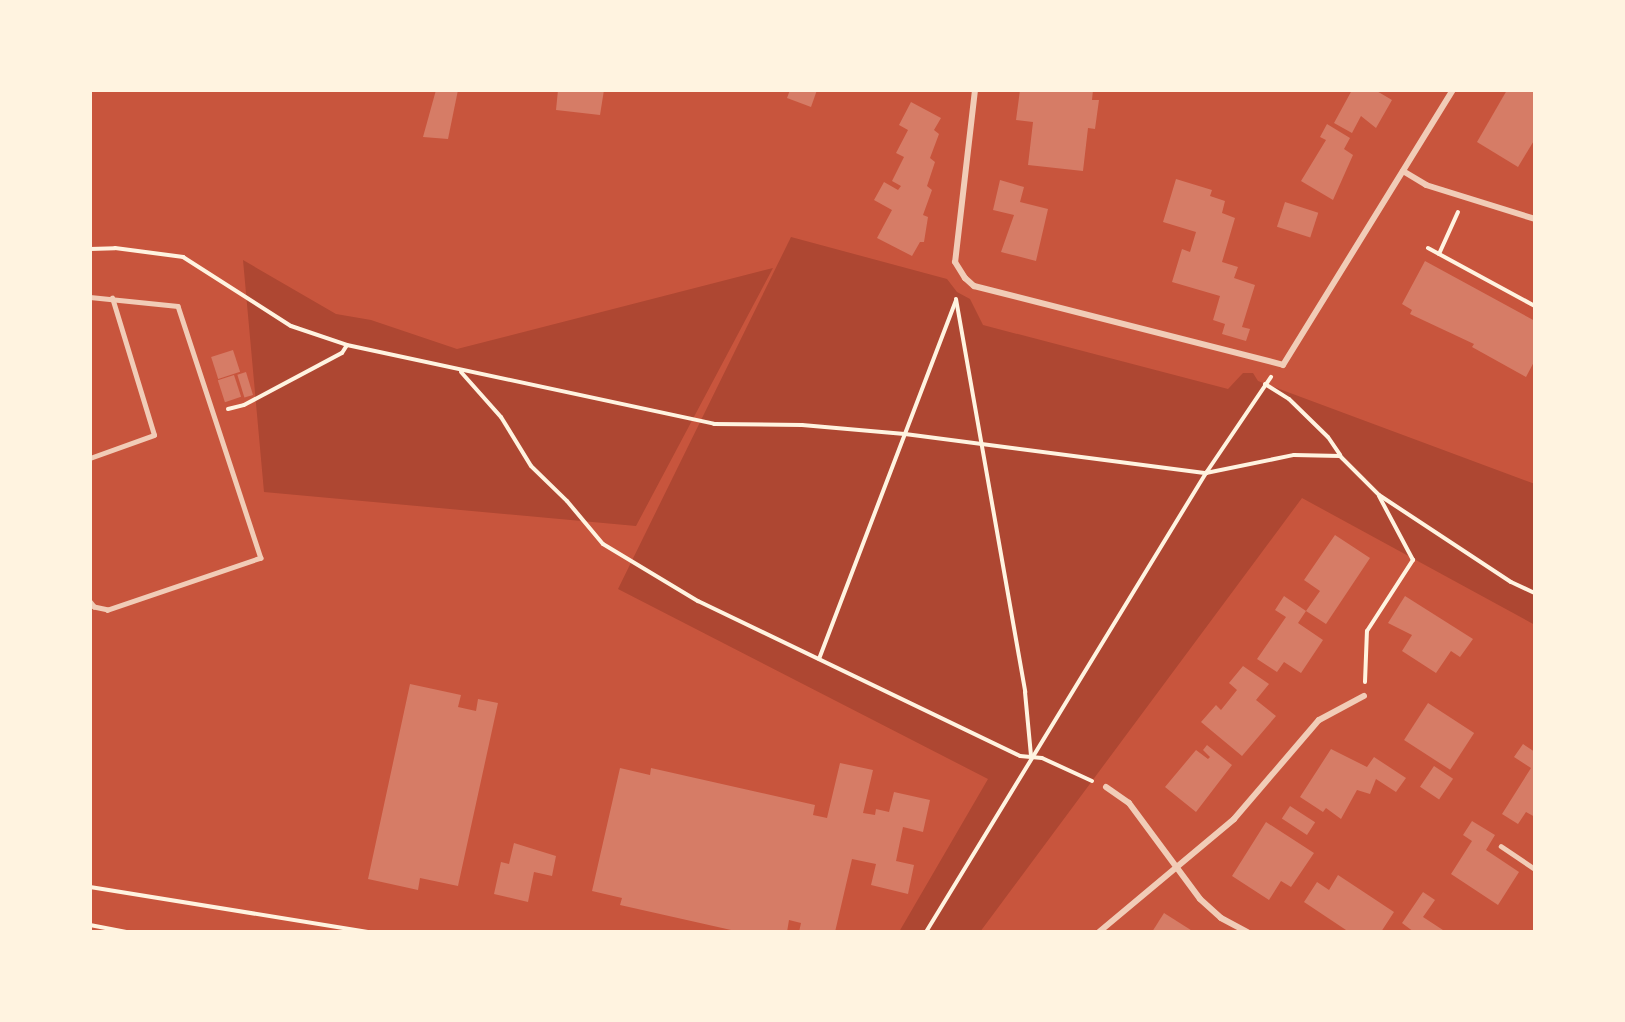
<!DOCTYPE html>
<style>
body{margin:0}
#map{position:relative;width:1625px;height:1022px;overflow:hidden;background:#c8553d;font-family:"Titillium Web",sans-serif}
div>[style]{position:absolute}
.green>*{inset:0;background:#ae4732}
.building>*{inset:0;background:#d67c66;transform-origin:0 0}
.path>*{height:4px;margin:-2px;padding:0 2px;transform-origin:2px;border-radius:2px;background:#fff3e0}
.service>*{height:4.5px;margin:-2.25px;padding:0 2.25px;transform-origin:2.25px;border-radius:2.25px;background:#f1ccb7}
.minor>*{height:6px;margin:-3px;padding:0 3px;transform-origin:3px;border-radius:3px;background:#f1ccb7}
span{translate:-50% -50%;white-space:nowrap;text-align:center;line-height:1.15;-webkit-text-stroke:5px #fff3e0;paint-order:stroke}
.frame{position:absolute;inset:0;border:92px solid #fff3e0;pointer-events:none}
</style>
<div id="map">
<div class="green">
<i style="clip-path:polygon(791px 237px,947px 279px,957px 292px,970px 299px,983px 325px,1228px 389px,1243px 373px,1253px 373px,1258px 381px,1535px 484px,1535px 625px,1302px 498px,980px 932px,899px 932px,988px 779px,618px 589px)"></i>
<i style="clip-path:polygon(243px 260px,336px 314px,371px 320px,457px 349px,773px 268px,636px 526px,264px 492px)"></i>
</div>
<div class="building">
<i style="clip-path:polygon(436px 90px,458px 90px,448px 139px,423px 137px)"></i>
<i style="clip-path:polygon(558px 90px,604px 90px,600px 115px,556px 110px)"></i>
<i style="clip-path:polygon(790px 90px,817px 90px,811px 107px,787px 98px)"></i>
<i style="clip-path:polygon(1020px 90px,1093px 90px,1092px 100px,1099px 100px,1095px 129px,1088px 128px,1083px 171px,1028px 165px,1033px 122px,1016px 120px)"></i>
<i style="clip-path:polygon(1352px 90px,1375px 90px,1392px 100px,1376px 128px,1361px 116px,1352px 133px,1334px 123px)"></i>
<i style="clip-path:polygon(1507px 90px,1535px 90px,1535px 139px,1518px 167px,1477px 142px)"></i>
<i style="clip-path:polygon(911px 102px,941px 118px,934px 130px,939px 134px,930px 158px,935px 162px,927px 186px,932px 190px,923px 215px,928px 217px,924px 242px,920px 242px,912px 256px,877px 238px,892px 210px,874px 200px,884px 182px,898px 190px,901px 186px,892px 181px,904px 157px,896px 153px,908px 130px,899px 125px)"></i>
<i style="clip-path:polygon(1327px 124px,1350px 138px,1344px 149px,1353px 155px,1333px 200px,1301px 181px,1326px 140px,1320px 137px)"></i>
<i style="clip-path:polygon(1176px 179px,1212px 190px,1210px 196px,1225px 201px,1222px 213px,1235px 218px,1222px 262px,1238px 267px,1234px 278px,1255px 285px,1242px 327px,1250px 329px,1246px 341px,1222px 334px,1225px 324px,1213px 320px,1220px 296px,1172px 282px,1182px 249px,1190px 252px,1196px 232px,1163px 222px)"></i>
<i style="clip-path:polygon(1000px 180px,1024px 187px,1020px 202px,1048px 209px,1036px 261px,1001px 252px,1014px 215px,993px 210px)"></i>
<i style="left:1285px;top:202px;width:35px;height:26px;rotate:18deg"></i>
<i style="clip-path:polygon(1425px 261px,1535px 321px,1535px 360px,1526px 377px,1472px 347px,1474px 344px,1410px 314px,1412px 310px,1402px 304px)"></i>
<i style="left:233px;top:350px;width:23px;height:23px;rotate:72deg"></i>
<i style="left:246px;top:372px;width:24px;height:9px;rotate:73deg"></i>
<i style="left:234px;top:375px;width:23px;height:17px;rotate:72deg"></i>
<i style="clip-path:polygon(1335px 535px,1370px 558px,1326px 624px,1306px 611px,1298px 623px,1323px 640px,1301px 673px,1284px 662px,1277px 672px,1257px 659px,1286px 617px,1275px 610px,1284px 596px,1306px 611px,1320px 591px,1304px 580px)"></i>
<i style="clip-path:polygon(1405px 596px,1473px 639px,1460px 657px,1451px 651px,1436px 673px,1402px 651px,1412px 635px,1388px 623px)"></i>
<i style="clip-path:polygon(1243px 666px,1269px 684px,1256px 700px,1276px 716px,1242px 756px,1201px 722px,1216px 705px,1221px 710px,1237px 690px,1229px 683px)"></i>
<i style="clip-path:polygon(410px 684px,461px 695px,458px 707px,476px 711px,478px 699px,498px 703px,458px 886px,420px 878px,418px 890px,368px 879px)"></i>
<i style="left:1428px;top:703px;width:55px;height:44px;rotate:33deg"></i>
<i style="clip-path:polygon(1523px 744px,1535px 752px,1535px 817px,1526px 812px,1518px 824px,1502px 814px,1531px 768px,1514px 757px)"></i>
<i style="clip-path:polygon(1207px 745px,1232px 765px,1196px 812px,1165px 787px,1196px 750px,1208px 759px,1210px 757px,1203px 750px)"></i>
<i style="clip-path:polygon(1331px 749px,1367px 767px,1374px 757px,1406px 778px,1396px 792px,1376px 779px,1370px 794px,1357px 790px,1341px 819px,1326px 808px,1323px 812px,1300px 797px)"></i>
<i style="clip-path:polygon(840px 763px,873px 770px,863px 813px,875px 815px,876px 809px,889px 812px,894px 792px,930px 800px,923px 832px,903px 827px,896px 861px,914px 865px,908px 894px,871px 885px,876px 864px,852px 859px,835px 932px,799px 932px,801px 923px,789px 920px,787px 932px,740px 932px,620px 905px,622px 898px,592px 891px,620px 768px,650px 775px,651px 768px,815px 805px,813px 815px,827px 818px)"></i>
<i style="left:1434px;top:766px;width:23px;height:25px;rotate:34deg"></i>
<i style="left:1290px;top:806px;width:30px;height:15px;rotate:33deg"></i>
<i style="clip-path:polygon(1472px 821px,1495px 835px,1486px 850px,1519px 872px,1498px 905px,1451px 874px,1472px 841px,1463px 835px)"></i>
<i style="clip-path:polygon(1266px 822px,1314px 853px,1291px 887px,1281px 881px,1269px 900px,1232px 876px)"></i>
<i style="clip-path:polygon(514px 843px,556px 856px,552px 876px,534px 872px,528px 902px,494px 894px,501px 862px,509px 864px)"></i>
<i style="clip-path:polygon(1338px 875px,1394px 912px,1381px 932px,1349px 932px,1304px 902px,1317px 882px,1329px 890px)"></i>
<i style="clip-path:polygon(1423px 892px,1435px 900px,1423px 917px,1446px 932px,1414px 932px,1402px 923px)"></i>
<i style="clip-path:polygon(1164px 913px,1194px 932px,1152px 932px)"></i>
</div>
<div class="path">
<i style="left:1428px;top:248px;width:122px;rotate:28.5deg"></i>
<i style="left:90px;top:249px;width:25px;rotate:-2deg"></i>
<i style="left:115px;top:248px;width:69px;rotate:7.5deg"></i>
<i style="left:183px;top:257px;width:128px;rotate:32.6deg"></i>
<i style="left:291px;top:326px;width:59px;rotate:18.7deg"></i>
<i style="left:347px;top:345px;width:375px;rotate:12.1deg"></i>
<i style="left:714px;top:424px;width:88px;rotate:0.7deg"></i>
<i style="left:802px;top:425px;width:103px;rotate:5deg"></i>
<i style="left:905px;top:434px;width:304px;rotate:7.4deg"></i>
<i style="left:1206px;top:473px;width:90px;rotate:-11.6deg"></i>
<i style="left:1294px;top:455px;width:46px;rotate:1.2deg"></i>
<i style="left:1340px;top:456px;width:55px;rotate:45deg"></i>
<i style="left:1379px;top:495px;width:158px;rotate:33.4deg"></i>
<i style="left:1511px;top:582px;width:26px;rotate:25deg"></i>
<i style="left:1439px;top:254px;width:46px;rotate:-65.7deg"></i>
<i style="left:956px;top:299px;width:399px;rotate:80deg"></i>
<i style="left:1025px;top:692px;width:64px;rotate:84.6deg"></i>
<i style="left:461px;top:372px;width:60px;rotate:48.4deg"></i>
<i style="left:501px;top:417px;width:57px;rotate:58.5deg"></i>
<i style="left:531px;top:466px;width:50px;rotate:44.2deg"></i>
<i style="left:567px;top:501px;width:56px;rotate:50.1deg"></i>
<i style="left:603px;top:544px;width:111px;rotate:31deg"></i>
<i style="left:698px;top:601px;width:357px;rotate:25.7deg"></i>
<i style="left:1020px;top:756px;width:22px;rotate:5deg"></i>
<i style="left:1042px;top:758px;width:55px;rotate:24.7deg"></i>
<i style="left:1265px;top:384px;width:28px;rotate:32deg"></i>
<i style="left:1289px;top:399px;width:54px;rotate:44.3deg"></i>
<i style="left:1328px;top:437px;width:22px;rotate:56deg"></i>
<i style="left:228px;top:409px;width:16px;rotate:-14deg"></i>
<i style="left:244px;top:405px;width:111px;rotate:-28deg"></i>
<i style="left:342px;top:353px;width:9px;rotate:-58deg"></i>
<i style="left:819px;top:659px;width:383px;rotate:-69.1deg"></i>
<i style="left:1365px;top:682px;width:51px;rotate:-87.8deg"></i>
<i style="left:1367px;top:631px;width:85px;rotate:-57.1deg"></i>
<i style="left:1413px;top:560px;width:72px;rotate:-118deg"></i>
<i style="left:90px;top:887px;width:283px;rotate:9.2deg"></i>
<i style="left:90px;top:925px;width:37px;rotate:11deg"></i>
<i style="left:926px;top:932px;width:538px;rotate:-58.62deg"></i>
<i style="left:1206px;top:473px;width:116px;rotate:-55.9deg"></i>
</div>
<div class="service">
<i style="left:90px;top:297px;width:88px;rotate:5.8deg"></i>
<i style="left:178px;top:306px;width:265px;rotate:71.8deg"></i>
<i style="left:261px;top:558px;width:162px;rotate:161.2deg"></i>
<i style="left:108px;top:610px;width:14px;rotate:-168deg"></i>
<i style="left:94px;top:607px;width:6px;rotate:-129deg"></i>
<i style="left:90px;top:458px;width:68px;rotate:-19.8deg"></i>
<i style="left:154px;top:435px;width:143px;rotate:-107deg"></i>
<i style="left:1501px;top:846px;width:41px;rotate:34.1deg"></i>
</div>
<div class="minor">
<i style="left:975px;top:90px;width:173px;rotate:96.6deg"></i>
<i style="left:955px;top:262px;width:19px;rotate:58deg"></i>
<i style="left:965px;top:278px;width:12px;rotate:42deg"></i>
<i style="left:974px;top:286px;width:319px;rotate:14.3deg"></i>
<i style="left:1283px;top:365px;width:323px;rotate:-58.3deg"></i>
<i style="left:1403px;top:171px;width:27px;rotate:31deg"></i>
<i style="left:1426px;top:185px;width:114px;rotate:17.3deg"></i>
<i style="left:1106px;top:787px;width:28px;rotate:35deg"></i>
<i style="left:1129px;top:803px;width:119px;rotate:53.5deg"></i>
<i style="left:1200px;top:899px;width:28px;rotate:42deg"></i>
<i style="left:1221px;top:918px;width:30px;rotate:28deg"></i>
<i style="left:1099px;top:932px;width:176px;rotate:-39.9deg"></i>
<i style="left:1234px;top:819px;width:130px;rotate:-49.4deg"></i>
<i style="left:1319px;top:720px;width:51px;rotate:-28.1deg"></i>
</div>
<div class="frame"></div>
</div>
